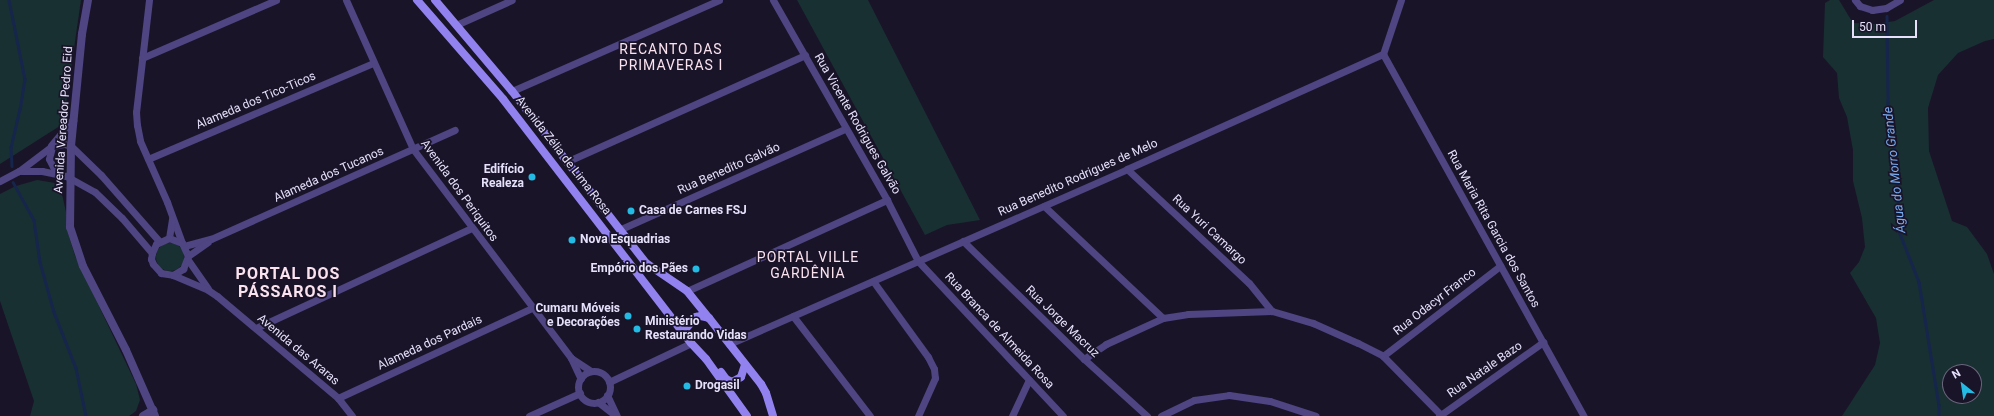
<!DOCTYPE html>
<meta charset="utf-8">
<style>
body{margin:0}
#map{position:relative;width:1994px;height:416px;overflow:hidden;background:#1a1429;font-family:Roboto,sans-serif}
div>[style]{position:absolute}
.green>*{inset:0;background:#183032}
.round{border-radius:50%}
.stream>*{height:2.5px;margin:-1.25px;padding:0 1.25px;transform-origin:1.25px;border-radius:1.25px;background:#16254b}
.minor>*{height:7px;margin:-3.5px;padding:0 3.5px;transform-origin:3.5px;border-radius:3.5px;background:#4e4582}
.minor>.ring{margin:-3.5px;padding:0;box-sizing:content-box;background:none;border:7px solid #4e4582;border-radius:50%}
.tertiary>*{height:8px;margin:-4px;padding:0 4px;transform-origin:4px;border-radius:4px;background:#4e4582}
.secondary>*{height:8px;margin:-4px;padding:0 4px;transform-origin:4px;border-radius:4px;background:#9182f0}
.dots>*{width:11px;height:11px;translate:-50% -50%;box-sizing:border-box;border:2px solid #1a1429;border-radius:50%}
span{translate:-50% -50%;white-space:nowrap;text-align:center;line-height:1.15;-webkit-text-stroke:3.5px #1a1429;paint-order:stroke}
.street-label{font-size:12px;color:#e6e0fb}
.poi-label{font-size:12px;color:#e6e0fb;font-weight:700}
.right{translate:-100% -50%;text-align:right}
.left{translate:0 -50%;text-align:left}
.water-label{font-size:13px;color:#7aacef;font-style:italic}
.quarter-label{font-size:14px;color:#fbe2ef;letter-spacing:1px}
.district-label{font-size:16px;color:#fbe2ef;font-weight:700;letter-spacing:1px}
.north{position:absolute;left:1942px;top:364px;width:40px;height:40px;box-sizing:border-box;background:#1a1429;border:1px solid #6c667d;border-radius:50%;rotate:330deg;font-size:11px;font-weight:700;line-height:16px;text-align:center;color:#e6e0fb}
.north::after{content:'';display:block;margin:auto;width:14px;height:18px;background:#23bbe4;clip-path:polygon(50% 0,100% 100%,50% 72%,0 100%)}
.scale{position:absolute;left:1852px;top:20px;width:65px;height:18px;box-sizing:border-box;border:2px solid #e6e0fb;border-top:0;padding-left:5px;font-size:12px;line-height:14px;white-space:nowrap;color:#e6e0fb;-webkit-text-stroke:3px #1a1429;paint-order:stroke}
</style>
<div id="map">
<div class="green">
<i style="clip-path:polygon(0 0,81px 0,63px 124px,0 164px)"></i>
<i style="clip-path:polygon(797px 0,868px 0,980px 220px,947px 225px,925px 235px)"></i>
<i style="clip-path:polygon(evenodd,1830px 0,1839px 0,1853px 23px,1875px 24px,1895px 21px,1934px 0,1994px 0,1994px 39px,1985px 41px,1958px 53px,1938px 75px,1928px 108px,1929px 151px,1952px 221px,1967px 227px,1987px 254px,1994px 274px,1994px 416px,1842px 416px,1875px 365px,1880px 343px,1876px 318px,1850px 273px,1859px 262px,1865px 247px,1862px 218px,1853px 181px,1853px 150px,1847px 117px,1839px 98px,1837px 73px,1823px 57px,1825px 3px,1830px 0,1950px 372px,1974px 372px,1974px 396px,1950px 396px,1950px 372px)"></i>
<i style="clip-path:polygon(37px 180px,55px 183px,62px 194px,66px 212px,67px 230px,75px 256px,136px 384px,140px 400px,136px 411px,129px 416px,30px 416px,34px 401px,0 301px,0 194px,16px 186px)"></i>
<i class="round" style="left:156px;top:243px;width:28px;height:28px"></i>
</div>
<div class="stream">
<i style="left:9px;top:0;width:81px;rotate:78.6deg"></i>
<i style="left:25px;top:79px;width:30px;rotate:99deg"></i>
<i style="left:20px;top:109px;width:39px;rotate:103deg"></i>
<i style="left:11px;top:147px;width:19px;rotate:87deg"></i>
<i style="left:1887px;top:16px;width:87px;rotate:89.3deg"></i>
<i style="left:1888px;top:103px;width:67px;rotate:82.2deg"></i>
<i style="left:1897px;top:169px;width:62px;rotate:88.2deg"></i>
<i style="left:1899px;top:231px;width:55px;rotate:68.6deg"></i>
<i style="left:1919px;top:282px;width:125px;rotate:80.8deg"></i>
<i style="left:1939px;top:405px;width:11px;rotate:90deg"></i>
<i style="left:13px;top:182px;width:43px;rotate:61.1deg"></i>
<i style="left:34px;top:220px;width:42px;rotate:81.9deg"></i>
<i style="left:40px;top:262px;width:52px;rotate:74.4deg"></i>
<i style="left:54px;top:312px;width:60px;rotate:68.6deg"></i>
<i style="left:76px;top:368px;width:49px;rotate:78.2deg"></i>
</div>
<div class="minor">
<i style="left:149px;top:0;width:113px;rotate:96.6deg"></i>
<i style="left:136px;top:112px;width:13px;rotate:86deg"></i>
<i style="left:137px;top:125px;width:16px;rotate:79deg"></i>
<i style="left:140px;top:141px;width:67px;rotate:66.1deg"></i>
<i style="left:167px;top:202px;width:44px;rotate:69.9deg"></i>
<i style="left:346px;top:0;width:163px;rotate:65.8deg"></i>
<i style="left:413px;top:149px;width:262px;rotate:52.9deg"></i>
<i style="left:571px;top:358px;width:23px;rotate:65deg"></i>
<i style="left:773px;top:0;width:230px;rotate:60.3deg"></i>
<i style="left:887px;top:200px;width:68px;rotate:63.1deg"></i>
<i style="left:918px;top:261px;width:212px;rotate:46.9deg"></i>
<i style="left:1855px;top:0;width:8px;rotate:50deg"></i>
<i style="left:1860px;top:6px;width:13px;rotate:18deg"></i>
<i style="left:1872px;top:10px;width:14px;rotate:-8deg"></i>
<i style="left:1886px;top:8px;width:16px;rotate:-30deg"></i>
<i style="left:456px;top:25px;width:61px;rotate:-24.1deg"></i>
<i style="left:1383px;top:54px;width:414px;rotate:61deg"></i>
<i style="left:142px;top:58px;width:146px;rotate:-23.4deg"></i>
<i style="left:512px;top:91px;width:226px;rotate:-23.7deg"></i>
<i style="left:52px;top:147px;width:12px;rotate:104deg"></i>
<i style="left:49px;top:159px;width:16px;rotate:63deg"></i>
<i style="left:148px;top:159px;width:245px;rotate:-23.1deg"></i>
<i style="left:566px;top:162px;width:262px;rotate:-24.1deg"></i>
<i style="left:1127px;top:169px;width:167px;rotate:43.1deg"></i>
<i style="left:1249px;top:283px;width:36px;rotate:51deg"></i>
<i style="left:19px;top:171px;width:23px"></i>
<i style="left:42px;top:171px;width:25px;rotate:12deg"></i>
<i style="left:66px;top:176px;width:33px;rotate:29deg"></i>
<i style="left:95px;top:192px;width:37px;rotate:44deg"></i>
<i style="left:122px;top:218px;width:46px;rotate:49.4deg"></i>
<i style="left:0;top:181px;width:21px;rotate:-28deg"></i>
<i style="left:19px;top:171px;width:41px;rotate:-37.1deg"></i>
<i style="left:52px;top:146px;width:12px;rotate:-9deg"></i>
<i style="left:64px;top:144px;width:7px;rotate:16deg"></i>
<i style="left:71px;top:146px;width:42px;rotate:44deg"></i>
<i style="left:101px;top:175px;width:88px;rotate:48.7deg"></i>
<i style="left:1044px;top:206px;width:163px;rotate:43.3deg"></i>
<i style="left:621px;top:229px;width:245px;rotate:-24.1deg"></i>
<i style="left:169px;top:238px;width:20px;rotate:-81deg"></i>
<i style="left:963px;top:241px;width:169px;rotate:44.3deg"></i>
<i style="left:1084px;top:359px;width:85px;rotate:42.1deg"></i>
<i style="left:184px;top:246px;width:28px;rotate:-15deg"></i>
<i style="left:211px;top:239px;width:267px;rotate:-24.1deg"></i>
<i style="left:188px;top:256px;width:14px;rotate:-115deg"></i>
<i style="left:182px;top:243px;width:14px;rotate:-159deg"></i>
<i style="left:169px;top:238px;width:14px;rotate:155deg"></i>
<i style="left:156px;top:244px;width:10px;rotate:114deg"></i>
<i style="left:152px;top:253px;width:6px;rotate:99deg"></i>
<i style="left:151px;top:259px;width:5px;rotate:68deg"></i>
<i style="left:153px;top:264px;width:12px;rotate:48deg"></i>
<i style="left:161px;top:273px;width:12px;rotate:9deg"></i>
<i style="left:173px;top:275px;width:12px;rotate:-31deg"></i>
<i style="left:183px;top:269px;width:14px;rotate:-69deg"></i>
<i style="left:188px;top:256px;width:24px;rotate:-35deg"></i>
<i style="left:188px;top:260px;width:35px;rotate:55deg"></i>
<i style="left:173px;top:275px;width:38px;rotate:23deg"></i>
<i style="left:208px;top:290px;width:11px;rotate:34deg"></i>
<i style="left:217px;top:296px;width:158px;rotate:40.1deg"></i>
<i style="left:338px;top:398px;width:23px;rotate:52deg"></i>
<i style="left:873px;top:281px;width:94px;rotate:54.1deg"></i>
<i style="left:928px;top:357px;width:13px;rotate:63deg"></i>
<i style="left:934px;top:369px;width:9px;rotate:84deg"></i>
<i style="left:935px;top:378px;width:42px;rotate:114.1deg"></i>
<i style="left:687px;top:291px;width:220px;rotate:-24.5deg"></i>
<i style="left:793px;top:316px;width:126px;rotate:52.4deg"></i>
<i style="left:256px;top:328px;width:237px;rotate:-24.9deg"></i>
<i style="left:729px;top:344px;width:435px;rotate:-23.7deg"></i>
<i style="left:1127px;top:169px;width:281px;rotate:-24.2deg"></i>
<i style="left:1383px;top:54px;width:57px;rotate:-71.6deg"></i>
<i style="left:1383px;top:356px;width:148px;rotate:-37.6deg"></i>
<i style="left:571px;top:358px;width:24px;rotate:33deg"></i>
<i style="left:1084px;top:359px;width:27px;rotate:-34deg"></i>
<i style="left:1106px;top:344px;width:63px;rotate:-24.5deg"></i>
<i style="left:1163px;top:318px;width:25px;rotate:-9deg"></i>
<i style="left:1188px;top:314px;width:84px;rotate:-2deg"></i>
<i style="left:1272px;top:311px;width:43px;rotate:16.3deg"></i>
<i style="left:1313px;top:323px;width:49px;rotate:24deg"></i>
<i style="left:1358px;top:343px;width:28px;rotate:27deg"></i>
<i style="left:1383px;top:356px;width:84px;rotate:45.5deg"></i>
<i class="ring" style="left:578px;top:371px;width:25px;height:25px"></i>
<i style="left:609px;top:382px;width:91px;rotate:-25.4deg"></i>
<i style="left:607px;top:395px;width:23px;rotate:65deg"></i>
<i style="left:338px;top:398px;width:214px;rotate:-24.9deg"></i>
<i style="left:598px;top:402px;width:23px;rotate:38deg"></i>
<i style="left:529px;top:416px;width:56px;rotate:-24.3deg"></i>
<i style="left:1012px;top:416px;width:40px;rotate:-65deg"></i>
<i style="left:1161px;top:416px;width:37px;rotate:-26deg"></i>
<i style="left:1194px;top:400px;width:35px;rotate:-8deg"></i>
<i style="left:1229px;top:395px;width:41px;rotate:8.3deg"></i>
<i style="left:1270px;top:401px;width:48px;rotate:18.1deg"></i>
<i style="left:1439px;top:416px;width:128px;rotate:-35.4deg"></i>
</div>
<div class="tertiary">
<i style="left:88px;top:0;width:35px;rotate:100deg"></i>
<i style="left:82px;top:34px;width:113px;rotate:95.6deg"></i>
<i style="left:71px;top:146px;width:81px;rotate:90.7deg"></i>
<i style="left:70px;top:227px;width:41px;rotate:71.6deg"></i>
<i style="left:83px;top:266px;width:94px;rotate:62.9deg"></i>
<i style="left:126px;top:350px;width:72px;rotate:66.3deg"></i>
<i style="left:52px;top:146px;width:33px;rotate:-50deg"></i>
<i style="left:143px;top:416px;width:12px;rotate:-31deg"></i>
</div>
<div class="secondary">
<i style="left:417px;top:0;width:131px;rotate:49deg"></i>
<i style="left:503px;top:99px;width:308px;rotate:52.4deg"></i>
<i style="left:691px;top:343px;width:22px;rotate:47deg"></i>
<i style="left:706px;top:359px;width:70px;rotate:54.3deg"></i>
<i style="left:435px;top:0;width:119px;rotate:49.8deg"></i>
<i style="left:512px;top:91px;width:218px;rotate:52.1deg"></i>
<i style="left:646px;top:263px;width:50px;rotate:34.3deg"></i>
<i style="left:687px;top:291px;width:35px;rotate:51deg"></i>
<i style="left:709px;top:318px;width:84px;rotate:51.8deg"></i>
<i style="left:761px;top:384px;width:10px;rotate:61deg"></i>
<i style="left:766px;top:393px;width:24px;rotate:73deg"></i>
<i style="left:683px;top:332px;width:20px;rotate:-49deg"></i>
<i style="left:696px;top:317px;width:5px;rotate:-11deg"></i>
<i style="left:701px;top:316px;width:8px;rotate:14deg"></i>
<i style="left:721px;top:372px;width:9px;rotate:54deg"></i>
<i style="left:726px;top:379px;width:7px;rotate:27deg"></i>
<i style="left:732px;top:382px;width:10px;rotate:-29deg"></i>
<i style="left:741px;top:377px;width:13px;rotate:-72deg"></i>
</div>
<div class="dots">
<i style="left:532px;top:177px;background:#23bbe4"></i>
<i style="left:631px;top:211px;background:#23bbe4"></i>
<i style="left:572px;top:240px;background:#23bbe4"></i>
<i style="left:696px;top:269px;background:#23bbe4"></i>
<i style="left:628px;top:316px;background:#23bbe4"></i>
<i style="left:637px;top:329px;background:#23bbe4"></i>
<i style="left:687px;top:386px;background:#23bbe4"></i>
</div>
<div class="street-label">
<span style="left:256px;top:101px;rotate:-23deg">Alameda dos Tico-Ticos</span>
<span style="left:64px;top:120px;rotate:-86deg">Avenida Vereador Pedro Eid</span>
<span style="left:857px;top:124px;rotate:60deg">Rua Vicente Rodrigues Galvão</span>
<span style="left:563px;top:156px;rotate:52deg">Avenida Zélia de Lima Rosa</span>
<span style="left:729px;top:169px;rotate:-24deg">Rua Benedito Galvão</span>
<span style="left:329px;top:175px;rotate:-24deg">Alameda dos Tucanos</span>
<span style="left:1078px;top:178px;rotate:-24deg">Rua Benedito Rodrigues de Melo</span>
<span style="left:459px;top:191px;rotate:54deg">Avenida dos Periquitos</span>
<span style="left:1493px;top:229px;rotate:61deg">Rua Maria Rita Garcia dos Santos</span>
<span style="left:1209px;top:230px;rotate:43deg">Rua Yuri Camargo</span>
<span style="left:1435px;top:302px;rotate:-38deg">Rua Odacyr Franco</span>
<span style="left:1062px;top:322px;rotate:44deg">Rua Jorge Macruz</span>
<span style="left:999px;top:331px;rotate:47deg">Rua Branca de Almeida Rosa</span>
<span style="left:430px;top:343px;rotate:-25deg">Alameda dos Pardais</span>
<span style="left:298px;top:350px;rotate:40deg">Avenida das Araras</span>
<span style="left:1485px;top:370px;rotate:-35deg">Rua Natale Bazo</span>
</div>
<div class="poi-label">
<span class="right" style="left:524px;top:177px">Edifício<br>Realeza</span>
<span class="left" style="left:639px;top:211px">Casa de Carnes FSJ</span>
<span class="left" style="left:580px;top:240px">Nova Esquadrias</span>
<span class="right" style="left:688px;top:269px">Empório dos Pães</span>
<span class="right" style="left:620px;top:316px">Cumaru Móveis<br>e Decorações</span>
<span class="left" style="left:645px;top:329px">Ministério<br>Restaurando Vidas</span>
<span class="left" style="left:695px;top:386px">Drogasil</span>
</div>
<div class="water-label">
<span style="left:1895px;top:170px;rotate:-96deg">Água do Morro Grande</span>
</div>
<div class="quarter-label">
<span style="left:671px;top:57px">RECANTO DAS<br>PRIMAVERAS I</span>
<span style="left:808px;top:265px">PORTAL VILLE<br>GARDÊNIA</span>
</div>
<div class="district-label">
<span style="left:288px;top:283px">PORTAL DOS<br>PÁSSAROS I</span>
</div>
<div class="north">N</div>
<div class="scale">50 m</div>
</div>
